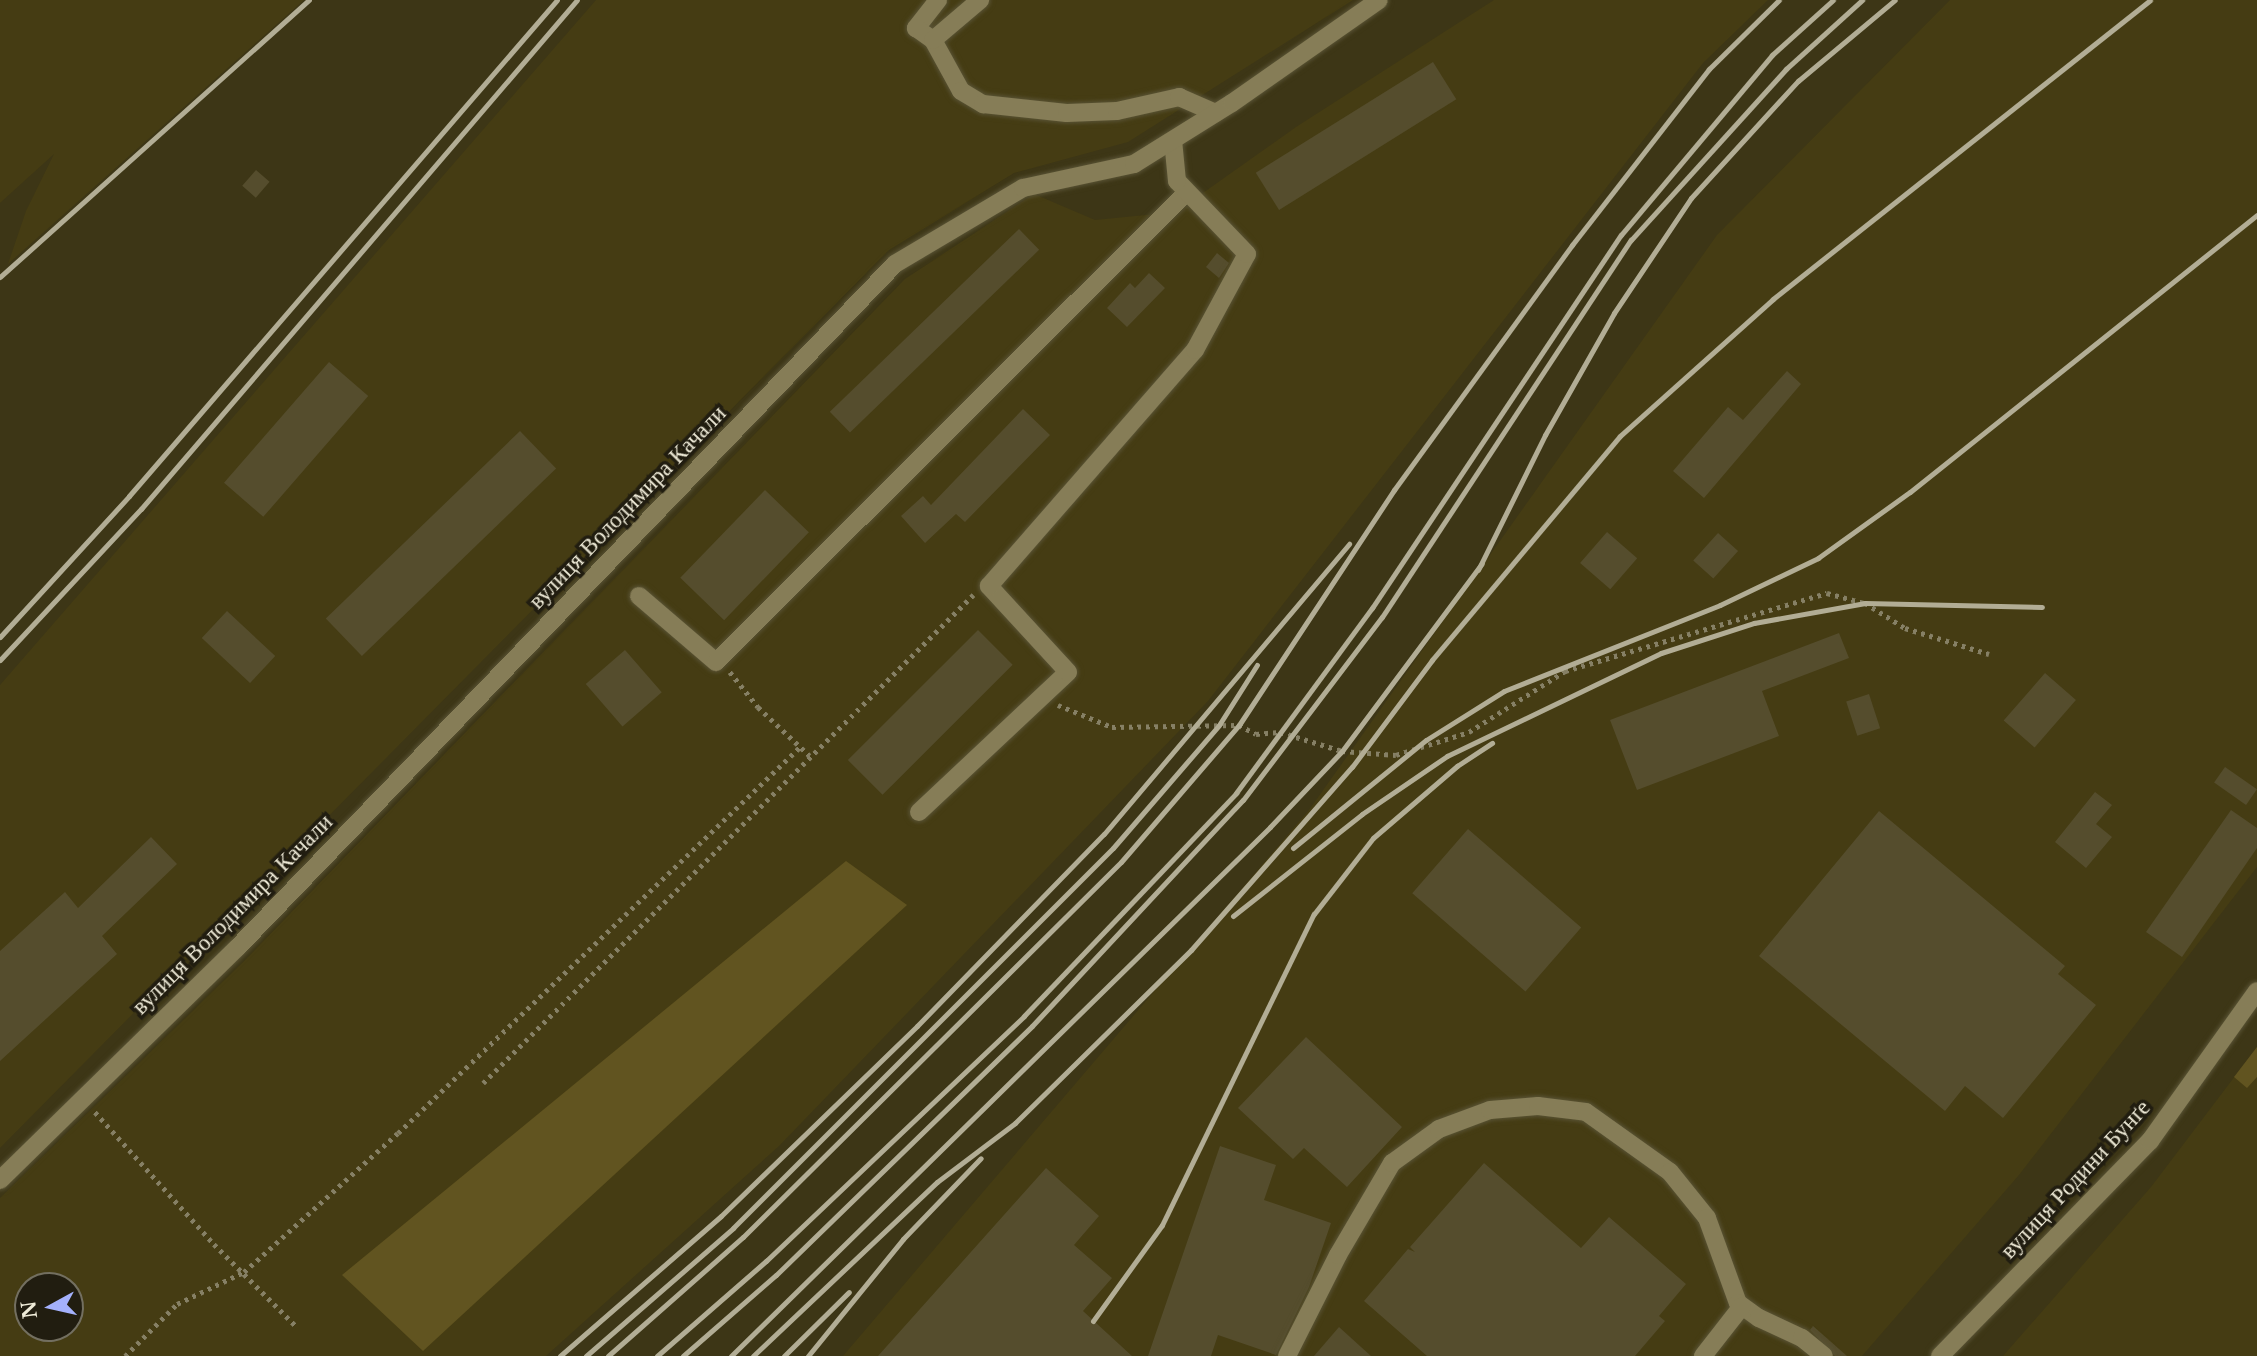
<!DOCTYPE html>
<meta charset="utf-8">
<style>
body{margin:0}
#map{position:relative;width:2257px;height:1356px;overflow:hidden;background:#3d3616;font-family:"Libre Baskerville",serif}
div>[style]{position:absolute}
.built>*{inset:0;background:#453c13}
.green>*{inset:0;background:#615420}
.building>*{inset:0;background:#554d2d;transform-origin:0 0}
.path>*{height:4.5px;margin-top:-2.25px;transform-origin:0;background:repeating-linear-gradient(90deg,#868065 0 3.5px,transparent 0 8.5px)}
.roads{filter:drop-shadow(0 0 2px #595335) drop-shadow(0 0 2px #595335)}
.minor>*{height:18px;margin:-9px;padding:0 9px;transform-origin:9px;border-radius:9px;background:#867d57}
.rail>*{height:5px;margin:-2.5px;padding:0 2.5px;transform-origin:2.5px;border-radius:2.5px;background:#b2ad95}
span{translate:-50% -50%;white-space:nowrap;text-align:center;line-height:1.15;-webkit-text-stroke:7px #211d10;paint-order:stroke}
.street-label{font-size:23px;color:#efebd8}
.north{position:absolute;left:14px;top:1272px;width:70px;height:70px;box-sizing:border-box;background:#211d10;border:2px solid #736f60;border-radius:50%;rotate:262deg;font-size:19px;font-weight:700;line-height:28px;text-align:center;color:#efebd8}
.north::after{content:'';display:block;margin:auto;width:24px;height:32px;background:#a4b1fc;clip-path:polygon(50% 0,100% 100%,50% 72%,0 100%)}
</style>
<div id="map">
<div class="built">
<i style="clip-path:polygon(0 0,304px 0,8px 264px,26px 211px,54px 154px,0 203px)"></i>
<i style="clip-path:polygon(596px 0,1353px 0,1128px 142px,1014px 173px,889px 250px,0 1148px,0 685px)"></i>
<i style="clip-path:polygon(evenodd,1494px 0,1768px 0,1703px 63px,1208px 701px,779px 1146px,546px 1356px,0 1356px,0 1198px,245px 960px,905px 279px,1034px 194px,1095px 220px,1176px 212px,1296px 127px,1494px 0,28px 1286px,70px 1286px,70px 1328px,28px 1328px,28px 1286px)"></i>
<i style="clip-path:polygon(1950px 0,2257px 0,2257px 867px,2019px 1175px,1862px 1356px,843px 1356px,1309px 810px,1717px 235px)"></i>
<i style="clip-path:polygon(2257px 1047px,2257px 1356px,2003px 1356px,2151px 1187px)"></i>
</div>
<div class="green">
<i style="clip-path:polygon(846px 861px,907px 905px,423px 1351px,342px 1275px)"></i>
<i style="clip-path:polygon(2257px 1047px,2257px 1077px,2247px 1088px,2234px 1077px)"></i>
</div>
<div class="building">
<i style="left:1433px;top:62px;width:44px;height:209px;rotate:58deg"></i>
<i style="left:256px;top:170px;width:18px;height:21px;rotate:41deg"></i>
<i style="left:1019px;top:229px;width:29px;height:263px;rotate:46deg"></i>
<i style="clip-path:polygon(1217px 253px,1229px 263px,1219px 278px,1206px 267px)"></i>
<i style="clip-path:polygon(1149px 273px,1165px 288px,1127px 327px,1107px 308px,1130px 283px,1135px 288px)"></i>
<i style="left:329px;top:362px;width:52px;height:160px;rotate:41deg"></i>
<i style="clip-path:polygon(1787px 371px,1801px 384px,1704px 498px,1673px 471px,1728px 407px,1743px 420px)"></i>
<i style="clip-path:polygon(1023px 409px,1050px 435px,965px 522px,956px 514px,925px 543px,901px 516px,923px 496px,931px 505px)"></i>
<i style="left:520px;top:431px;width:52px;height:270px;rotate:46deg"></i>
<i style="left:765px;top:490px;width:61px;height:122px;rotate:44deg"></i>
<i style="left:1607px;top:532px;width:40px;height:41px;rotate:41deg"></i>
<i style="left:1718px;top:533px;width:27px;height:37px;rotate:42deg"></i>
<i style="left:227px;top:611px;width:66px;height:37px;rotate:43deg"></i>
<i style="left:978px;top:630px;width:49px;height:184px;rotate:45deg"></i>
<i style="clip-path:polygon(1839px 633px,1849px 658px,1762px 691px,1779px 736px,1637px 790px,1610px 720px)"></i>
<i style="left:625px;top:650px;width:56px;height:52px;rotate:49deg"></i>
<i style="left:2045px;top:673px;width:41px;height:63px;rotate:41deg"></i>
<i style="left:1869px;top:694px;width:36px;height:24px;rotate:72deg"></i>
<i style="left:2225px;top:767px;width:39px;height:19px;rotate:35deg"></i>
<i style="clip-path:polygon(2095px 792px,2112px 805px,2096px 824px,2112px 837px,2086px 868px,2055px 842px)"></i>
<i style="clip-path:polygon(2231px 810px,2257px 828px,2257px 848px,2182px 957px,2146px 932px)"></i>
<i style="clip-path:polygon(1879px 811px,2065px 966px,2058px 974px,2096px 1005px,2003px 1118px,1965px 1086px,1945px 1111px,1759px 956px)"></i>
<i style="left:1468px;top:829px;width:150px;height:85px;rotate:41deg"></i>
<i style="clip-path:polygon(151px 837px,177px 864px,102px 936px,117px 954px,0 1061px,0 951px,65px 892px,78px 908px)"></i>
<i style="clip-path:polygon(1306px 1037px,1402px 1127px,1347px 1187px,1304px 1148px,1293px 1159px,1238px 1108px)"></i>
<i style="clip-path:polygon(1220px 1146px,1276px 1165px,1264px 1200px,1331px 1223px,1309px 1287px,1276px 1355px,1218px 1335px,1211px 1356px,1148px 1356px)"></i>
<i style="clip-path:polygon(1484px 1163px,1581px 1248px,1609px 1217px,1686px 1284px,1659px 1316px,1665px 1321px,1635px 1356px,1427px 1356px,1364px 1301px,1408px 1249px,1415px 1252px,1410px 1247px)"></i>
<i style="clip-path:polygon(1046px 1168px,1099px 1216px,1074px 1245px,1112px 1278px,1083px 1311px,1132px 1356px,878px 1356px)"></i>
<i style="clip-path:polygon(1813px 1326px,1847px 1356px,1835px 1356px,1810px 1330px)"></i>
<i style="clip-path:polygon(1339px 1327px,1371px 1356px,1314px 1356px)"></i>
</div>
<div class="path">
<i style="left:730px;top:672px;width:45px;rotate:51.3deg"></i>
<i style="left:758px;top:707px;width:71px;rotate:43.3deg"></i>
<i style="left:1058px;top:705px;width:58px;rotate:22.2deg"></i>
<i style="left:1112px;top:727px;width:127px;rotate:-0.9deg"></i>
<i style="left:1239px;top:725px;width:19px;rotate:28deg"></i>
<i style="left:1256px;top:734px;width:24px;rotate:-5deg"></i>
<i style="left:1280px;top:732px;width:65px;rotate:17deg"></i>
<i style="left:1342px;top:751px;width:54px;rotate:4.2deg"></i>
<i style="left:1396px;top:755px;width:77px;rotate:-17.5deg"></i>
<i style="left:1469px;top:732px;width:114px;rotate:-32.4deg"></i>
<i style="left:1565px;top:671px;width:273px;rotate:-16.6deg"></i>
<i style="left:1827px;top:593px;width:39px;rotate:15deg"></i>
<i style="left:1865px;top:603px;width:47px;rotate:32deg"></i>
<i style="left:1905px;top:628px;width:88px;rotate:17.2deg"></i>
<i style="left:483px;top:1083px;width:692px;rotate:-44.88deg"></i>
<i style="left:95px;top:1112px;width:178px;rotate:48deg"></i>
<i style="left:214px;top:1244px;width:116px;rotate:45deg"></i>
<i style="left:125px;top:1356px;width:74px;rotate:-45deg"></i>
<i style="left:177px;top:1304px;width:74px;rotate:-25.5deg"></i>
<i style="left:244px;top:1272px;width:207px;rotate:-42.1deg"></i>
<i style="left:398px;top:1133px;width:557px;rotate:-43.84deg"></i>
</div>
<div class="roads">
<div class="minor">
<i style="left:938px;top:0;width:36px;rotate:128deg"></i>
<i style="left:916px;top:28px;width:21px;rotate:35deg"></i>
<i style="left:933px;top:40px;width:58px;rotate:61.2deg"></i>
<i style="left:961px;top:91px;width:26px;rotate:31deg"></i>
<i style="left:983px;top:104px;width:84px;rotate:6.1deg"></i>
<i style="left:1067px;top:113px;width:50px;rotate:-2.3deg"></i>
<i style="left:1117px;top:111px;width:64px;rotate:-12.7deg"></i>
<i style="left:1179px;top:97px;width:40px;rotate:23.4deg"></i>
<i style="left:933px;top:40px;width:62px;rotate:-40.4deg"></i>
<i style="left:639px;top:596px;width:101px;rotate:40.6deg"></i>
<i style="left:716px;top:662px;width:665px;rotate:-44.94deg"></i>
<i style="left:919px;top:812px;width:204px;rotate:-43.2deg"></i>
<i style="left:1068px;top:672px;width:117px;rotate:-132.6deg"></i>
<i style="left:989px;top:586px;width:313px;rotate:-48.9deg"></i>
<i style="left:1195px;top:350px;width:109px;rotate:-61.6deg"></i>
<i style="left:1247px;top:254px;width:101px;rotate:-133.8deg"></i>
<i style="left:1177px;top:181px;width:41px;rotate:-95.6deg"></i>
<i style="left:0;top:1180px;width:332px;rotate:-44.4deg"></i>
<i style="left:237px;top:948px;width:949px;rotate:-46.11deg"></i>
<i style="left:895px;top:264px;width:149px;rotate:-30.7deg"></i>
<i style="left:1023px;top:188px;width:114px;rotate:-12.2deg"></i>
<i style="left:1134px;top:164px;width:115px;rotate:-31.9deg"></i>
<i style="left:1232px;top:103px;width:179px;rotate:-35deg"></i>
<i style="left:1287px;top:1356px;width:113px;rotate:-63.2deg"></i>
<i style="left:1338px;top:1255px;width:107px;rotate:-59.6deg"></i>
<i style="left:1392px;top:1163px;width:58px;rotate:-35.9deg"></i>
<i style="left:1439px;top:1129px;width:54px;rotate:-20.4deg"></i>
<i style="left:1490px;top:1110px;width:48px;rotate:-4.8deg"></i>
<i style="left:1538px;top:1106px;width:48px;rotate:7.1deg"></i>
<i style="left:1586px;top:1112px;width:103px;rotate:35.5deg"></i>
<i style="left:1670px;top:1172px;width:59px;rotate:51.2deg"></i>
<i style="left:1707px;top:1218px;width:90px;rotate:70deg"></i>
<i style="left:1738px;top:1303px;width:26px;rotate:36deg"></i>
<i style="left:1759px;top:1318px;width:47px;rotate:24.9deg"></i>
<i style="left:1802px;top:1338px;width:28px;rotate:39deg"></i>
<i style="left:1703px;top:1356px;width:63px;rotate:-52deg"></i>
<i style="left:1940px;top:1356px;width:301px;rotate:-45.7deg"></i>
<i style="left:2150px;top:1141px;width:184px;rotate:-54.5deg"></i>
</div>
</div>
<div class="rail">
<i style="left:0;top:277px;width:415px;rotate:-41.9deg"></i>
<i style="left:1478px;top:570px;width:151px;rotate:-63.6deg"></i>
<i style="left:1545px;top:435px;width:140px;rotate:-60.5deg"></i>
<i style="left:1614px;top:313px;width:138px;rotate:-56.2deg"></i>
<i style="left:1691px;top:198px;width:159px;rotate:-47.6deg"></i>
<i style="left:1798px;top:81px;width:126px;rotate:-39.9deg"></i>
<i style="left:0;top:637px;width:191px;rotate:-47.5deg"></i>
<i style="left:129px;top:496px;width:655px;rotate:-49.21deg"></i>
<i style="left:0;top:660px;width:207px;rotate:-47deg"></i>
<i style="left:141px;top:509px;width:670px;rotate:-49.42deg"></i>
<i style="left:1293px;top:848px;width:171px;rotate:-39.1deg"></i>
<i style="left:1426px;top:740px;width:92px;rotate:-32.1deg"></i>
<i style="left:1504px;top:691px;width:232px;rotate:-21.7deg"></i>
<i style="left:1720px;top:605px;width:109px;rotate:-25.6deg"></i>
<i style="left:1818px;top:558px;width:113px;rotate:-35.7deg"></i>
<i style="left:1910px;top:492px;width:444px;rotate:-38.6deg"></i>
<i style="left:1233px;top:916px;width:164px;rotate:-38.3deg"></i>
<i style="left:1362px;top:814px;width:103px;rotate:-34.3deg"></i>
<i style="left:1447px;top:756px;width:237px;rotate:-25.7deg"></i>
<i style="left:1661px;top:653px;width:98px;rotate:-17.9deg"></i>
<i style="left:1754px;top:623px;width:113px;rotate:-10.2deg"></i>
<i style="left:1865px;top:603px;width:177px;rotate:1.3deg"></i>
<i style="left:1093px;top:1321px;width:118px;rotate:-54.3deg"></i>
<i style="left:1162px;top:1225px;width:346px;rotate:-64deg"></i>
<i style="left:1314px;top:914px;width:96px;rotate:-52.2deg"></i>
<i style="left:1373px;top:838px;width:111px;rotate:-40.6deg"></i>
<i style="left:1457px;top:766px;width:42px;rotate:-33.3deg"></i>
<i style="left:560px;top:1356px;width:213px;rotate:-41deg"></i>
<i style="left:721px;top:1216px;width:273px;rotate:-44.1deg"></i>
<i style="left:917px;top:1026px;width:268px;rotate:-45.8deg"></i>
<i style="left:1104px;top:834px;width:380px;rotate:-49.8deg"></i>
<i style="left:586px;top:1356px;width:195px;rotate:-41deg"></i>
<i style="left:733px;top:1228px;width:537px;rotate:-45deg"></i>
<i style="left:1113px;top:848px;width:162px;rotate:-49.2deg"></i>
<i style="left:1219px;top:725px;width:71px;rotate:-57.7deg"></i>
<i style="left:608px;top:1356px;width:180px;rotate:-41.4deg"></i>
<i style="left:743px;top:1237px;width:532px;rotate:-44.77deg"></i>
<i style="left:1121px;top:862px;width:181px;rotate:-49.3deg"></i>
<i style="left:1239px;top:725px;width:282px;rotate:-56.6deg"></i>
<i style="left:1394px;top:490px;width:303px;rotate:-54deg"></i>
<i style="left:1572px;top:245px;width:223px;rotate:-52.1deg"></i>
<i style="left:1709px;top:69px;width:98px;rotate:-44.6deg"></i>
<i style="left:657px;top:1356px;width:145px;rotate:-41.1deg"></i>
<i style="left:766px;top:1261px;width:356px;rotate:-43.5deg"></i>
<i style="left:1024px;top:1016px;width:308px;rotate:-46.4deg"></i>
<i style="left:1236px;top:793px;width:230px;rotate:-53.7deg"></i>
<i style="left:1372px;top:608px;width:448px;rotate:-56.3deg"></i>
<i style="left:1621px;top:235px;width:235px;rotate:-50deg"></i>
<i style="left:1772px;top:55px;width:82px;rotate:-42deg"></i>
<i style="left:683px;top:1356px;width:123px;rotate:-41.1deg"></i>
<i style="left:776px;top:1275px;width:357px;rotate:-44.2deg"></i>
<i style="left:1032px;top:1026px;width:309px;rotate:-47deg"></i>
<i style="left:1243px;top:800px;width:230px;rotate:-52.8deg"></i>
<i style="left:1382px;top:617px;width:452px;rotate:-56.6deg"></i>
<i style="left:1631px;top:240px;width:231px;rotate:-47.8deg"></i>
<i style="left:1786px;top:69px;width:103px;rotate:-42.2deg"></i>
<i style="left:731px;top:1356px;width:755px;rotate:-44.46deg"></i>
<i style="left:1270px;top:827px;width:105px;rotate:-46.5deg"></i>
<i style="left:1342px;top:751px;width:234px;rotate:-53.3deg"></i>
<i style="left:753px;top:1356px;width:253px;rotate:-43.4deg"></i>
<i style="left:937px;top:1182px;width:98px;rotate:-37.1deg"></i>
<i style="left:1015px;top:1123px;width:247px;rotate:-44.5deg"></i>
<i style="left:1191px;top:950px;width:244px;rotate:-48.7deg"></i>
<i style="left:1352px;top:767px;width:134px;rotate:-53.2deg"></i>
<i style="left:1432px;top:660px;width:292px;rotate:-50deg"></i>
<i style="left:1620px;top:436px;width:205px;rotate:-41.8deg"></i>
<i style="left:1773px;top:299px;width:481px;rotate:-38.4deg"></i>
<i style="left:784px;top:1356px;width:91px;rotate:-44.6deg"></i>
<i style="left:808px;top:1356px;width:151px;rotate:-50.9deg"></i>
<i style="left:903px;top:1239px;width:112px;rotate:-46.1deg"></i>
</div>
<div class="street-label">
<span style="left:627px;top:507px;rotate:-46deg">вулиця Володимира Качали</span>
<span style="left:232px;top:914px;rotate:-45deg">вулиця Володимира Качали</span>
<span style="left:2075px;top:1179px;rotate:-47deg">вулиця Родини Бунґе</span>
</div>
<div class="north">N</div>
</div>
